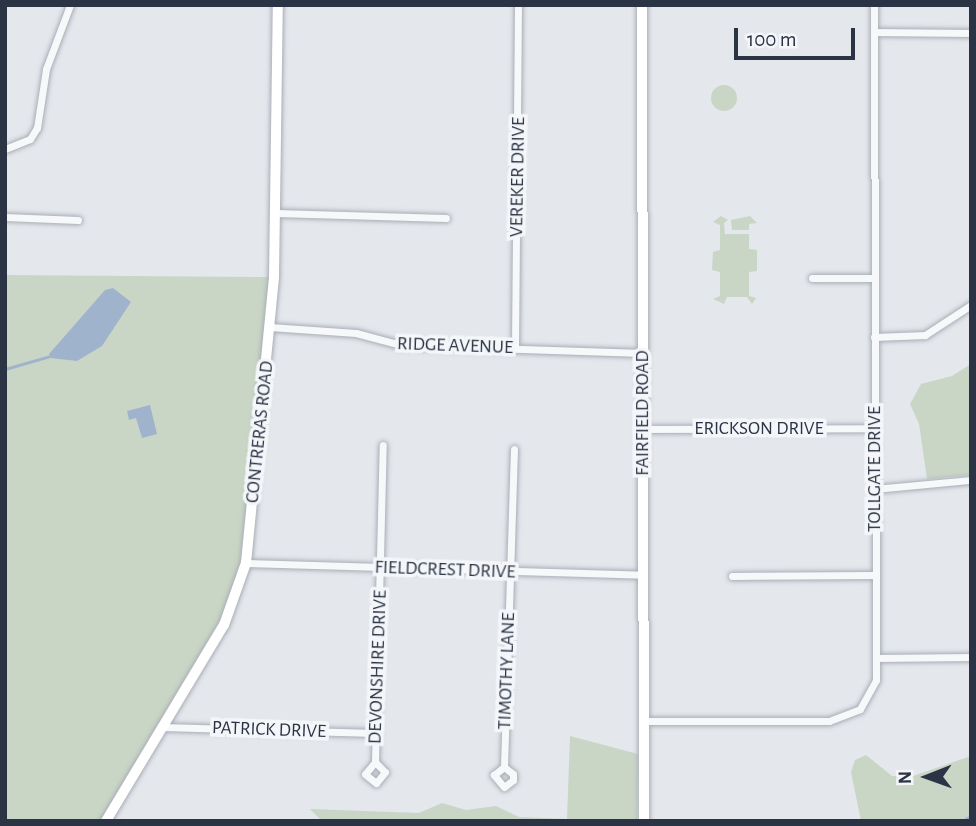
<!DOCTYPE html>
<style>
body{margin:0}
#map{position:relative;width:976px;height:826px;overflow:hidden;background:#e4e7ec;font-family:"Alegreya Sans",sans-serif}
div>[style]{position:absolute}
.green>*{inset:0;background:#c9d6c5}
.round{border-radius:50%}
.water>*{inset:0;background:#9fb4cc}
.stream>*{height:2.5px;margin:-1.25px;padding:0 1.25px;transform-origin:1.25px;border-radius:1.25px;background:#9fb4cc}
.roads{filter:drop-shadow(0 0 2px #a9aeb7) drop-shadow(0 0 2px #a9aeb7)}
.street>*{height:7px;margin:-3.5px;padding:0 3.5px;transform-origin:3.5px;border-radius:3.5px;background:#f7f8fa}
.secondary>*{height:10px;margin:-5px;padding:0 5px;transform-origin:5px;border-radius:5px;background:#fff}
span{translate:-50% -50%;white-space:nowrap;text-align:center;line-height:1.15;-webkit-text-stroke:7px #f4f6f9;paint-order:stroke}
.street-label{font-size:19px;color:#2b3445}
.frame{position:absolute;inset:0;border:7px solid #2b3445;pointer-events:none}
.north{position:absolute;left:892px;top:742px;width:70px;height:70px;-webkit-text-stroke:5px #f4f6f9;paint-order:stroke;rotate:269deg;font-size:19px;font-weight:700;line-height:28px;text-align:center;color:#2b3445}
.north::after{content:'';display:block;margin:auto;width:24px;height:32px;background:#2b3445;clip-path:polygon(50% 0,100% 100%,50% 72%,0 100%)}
.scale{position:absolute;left:734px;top:28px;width:121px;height:32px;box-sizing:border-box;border:4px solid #2b3445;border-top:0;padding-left:9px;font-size:21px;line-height:24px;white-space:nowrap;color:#2b3445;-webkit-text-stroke:5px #f4f6f9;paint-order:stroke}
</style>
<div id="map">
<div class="green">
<i class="round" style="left:711px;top:85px;width:26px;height:26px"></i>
<i style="clip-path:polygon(721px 216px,728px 220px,724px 223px,725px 234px,749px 234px,749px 249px,757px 250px,757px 271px,749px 272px,749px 296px,756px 298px,752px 304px,747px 297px,727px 297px,724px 304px,713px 299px,720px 296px,720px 272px,712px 270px,713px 252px,720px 250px,720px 225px,713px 222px)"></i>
<i style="clip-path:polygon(750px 216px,757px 223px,749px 224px,749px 230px,732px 230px,731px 220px)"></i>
<i style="clip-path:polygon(5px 275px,270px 277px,239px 574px,223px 619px,102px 821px,5px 821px)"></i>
<i style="clip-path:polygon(971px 364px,971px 475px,927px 479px,919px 424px,910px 404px,921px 384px,952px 376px)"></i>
<i style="clip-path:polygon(570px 736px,638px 754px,637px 821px,322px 821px,310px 809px,419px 813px,442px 803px,466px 810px,496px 806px,519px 817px,567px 819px)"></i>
<i style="clip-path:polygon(866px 755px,892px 776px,913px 776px,971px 756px,971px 821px,861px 821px,851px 772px,855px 760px)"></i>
</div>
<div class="water">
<i style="clip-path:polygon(113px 288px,131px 302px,102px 346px,77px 361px,51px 358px,49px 354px,105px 290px)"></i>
<i style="clip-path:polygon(150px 405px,157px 434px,142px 438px,136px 418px,129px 420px,127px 411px)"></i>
</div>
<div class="stream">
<i style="left:5px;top:369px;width:47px;rotate:-16.1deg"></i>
<i style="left:962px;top:821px;width:10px;rotate:-29deg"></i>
</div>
<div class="roads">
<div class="street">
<i style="left:874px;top:32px;width:97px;rotate:0.6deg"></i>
<i style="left:5px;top:149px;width:27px;rotate:-22deg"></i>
<i style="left:30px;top:139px;width:13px;rotate:-58deg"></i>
<i style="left:37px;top:128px;width:60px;rotate:-81.3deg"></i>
<i style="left:46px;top:69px;width:68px;rotate:-69.4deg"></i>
<i style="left:276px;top:213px;width:170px;rotate:1.7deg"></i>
<i style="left:5px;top:217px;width:73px;rotate:2.4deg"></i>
<i style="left:812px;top:278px;width:62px"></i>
<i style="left:270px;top:327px;width:86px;rotate:4deg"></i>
<i style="left:356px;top:333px;width:47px;rotate:14.9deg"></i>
<i style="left:401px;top:345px;width:242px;rotate:1.9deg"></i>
<i style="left:874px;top:337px;width:51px;rotate:-2.2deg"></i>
<i style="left:925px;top:335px;width:55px;rotate:-33.1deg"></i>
<i style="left:515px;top:348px;width:343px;rotate:-89.5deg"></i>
<i style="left:643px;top:429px;width:231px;rotate:-0.2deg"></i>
<i style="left:875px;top:489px;width:96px;rotate:-5.4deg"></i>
<i style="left:246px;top:563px;width:398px;rotate:1.7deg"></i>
<i style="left:732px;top:576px;width:143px;rotate:-0.4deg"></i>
<i style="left:877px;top:658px;width:94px;rotate:-0.6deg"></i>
<i style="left:644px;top:721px;width:185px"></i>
<i style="left:829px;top:721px;width:33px;rotate:-21deg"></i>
<i style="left:860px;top:709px;width:33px;rotate:-61deg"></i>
<i style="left:876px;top:680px;width:675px;rotate:-90.17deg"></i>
<i style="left:162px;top:727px;width:213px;rotate:1.6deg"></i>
<i style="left:375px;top:762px;width:14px;rotate:45deg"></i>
<i style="left:385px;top:772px;width:14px;rotate:129deg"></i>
<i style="left:376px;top:783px;width:14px;rotate:-141deg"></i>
<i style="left:365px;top:774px;width:16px;rotate:-50deg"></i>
<i style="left:375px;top:762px;width:317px;rotate:-88.6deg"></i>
<i style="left:504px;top:767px;width:11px;rotate:38deg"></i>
<i style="left:513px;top:774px;width:6px;rotate:90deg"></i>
<i style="left:513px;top:780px;width:11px;rotate:142deg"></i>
<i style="left:504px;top:787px;width:16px;rotate:-130deg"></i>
<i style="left:494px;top:775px;width:13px;rotate:-39deg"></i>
<i style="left:504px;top:767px;width:318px;rotate:-88.2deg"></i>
</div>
<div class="secondary">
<i style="left:642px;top:5px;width:816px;rotate:89.86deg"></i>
<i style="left:106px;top:821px;width:229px;rotate:-59deg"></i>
<i style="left:224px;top:625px;width:66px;rotate:-70.5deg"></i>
<i style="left:246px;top:563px;width:287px;rotate:-84.4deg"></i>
<i style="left:274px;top:277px;width:272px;rotate:-89.2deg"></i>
</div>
</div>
<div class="street-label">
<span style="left:518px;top:177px;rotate:-89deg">VEREKER DRIVE</span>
<span style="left:455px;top:346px;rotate:2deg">RIDGE AVENUE</span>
<span style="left:643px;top:413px;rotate:-90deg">FAIRFIELD ROAD</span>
<span style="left:759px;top:429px">ERICKSON DRIVE</span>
<span style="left:260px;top:432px;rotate:-84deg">CONTRERAS ROAD</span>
<span style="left:875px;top:469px;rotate:-90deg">TOLLGATE DRIVE</span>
<span style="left:445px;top:570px;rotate:2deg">FIELDCREST DRIVE</span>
<span style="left:378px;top:667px;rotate:-88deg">DEVONSHIRE DRIVE</span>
<span style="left:507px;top:671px;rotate:-88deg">TIMOTHY LANE</span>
<span style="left:269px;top:730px;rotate:2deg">PATRICK DRIVE</span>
</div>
<div class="frame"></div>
<div class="north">N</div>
<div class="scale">100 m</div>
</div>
